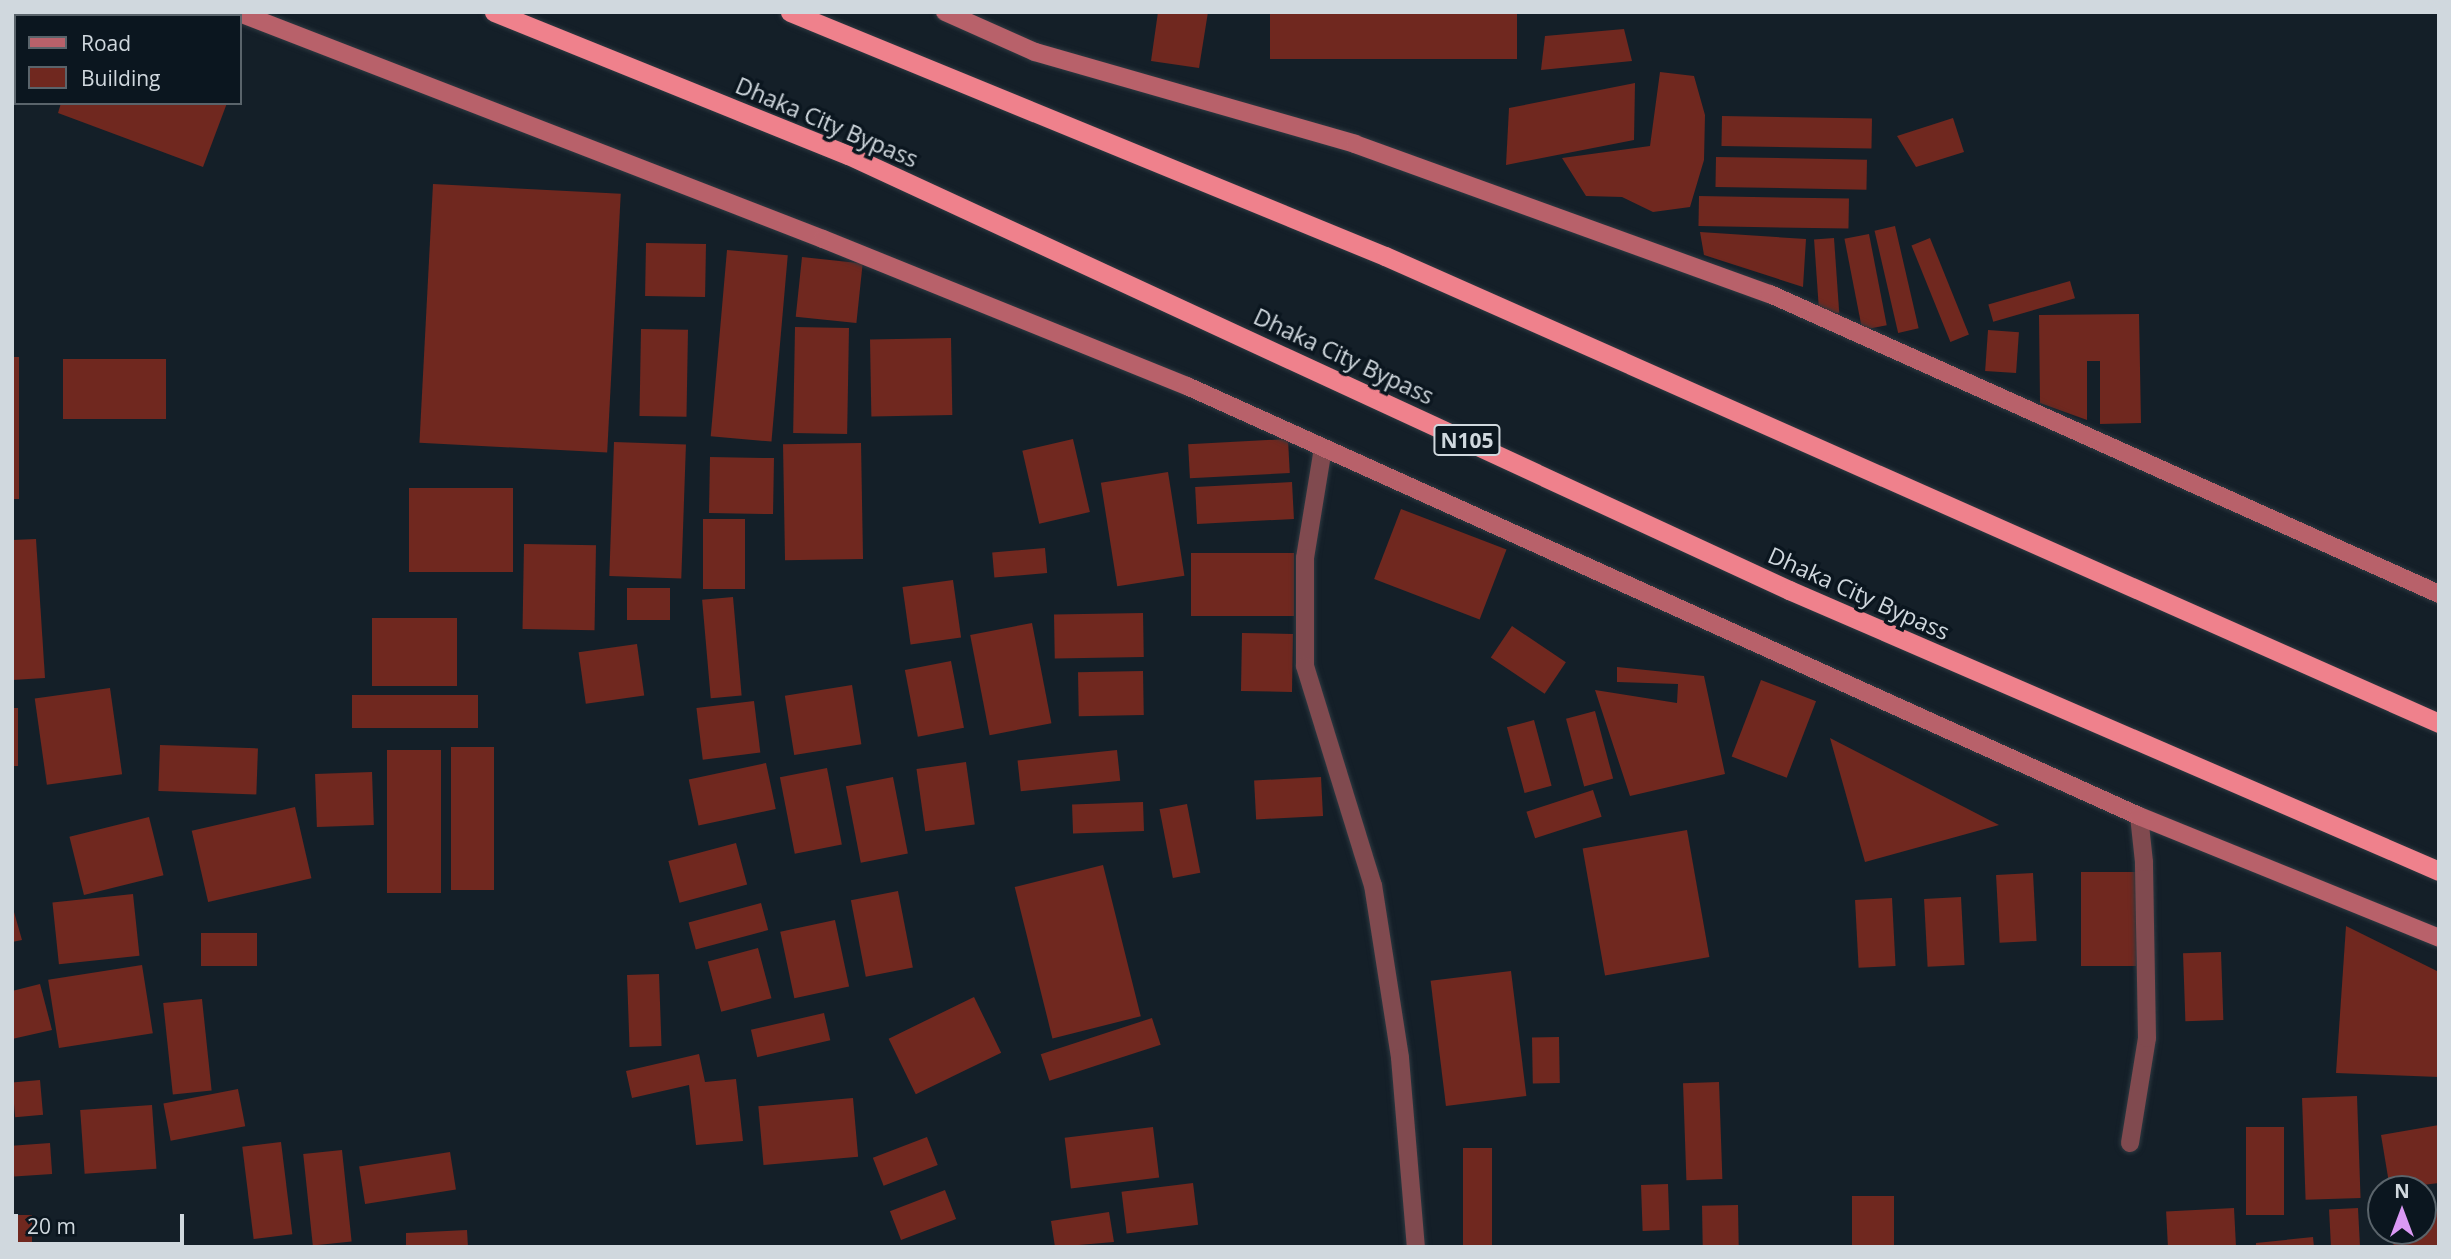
<!DOCTYPE html>
<style>
body{margin:0}
#map{position:relative;width:2451px;height:1259px;overflow:hidden;background:#141f28;font-family:"Open Sans",sans-serif}
div>[style]{position:absolute}
.building>*{inset:0;background:#70281f;transform-origin:0 0}
.roads{filter:drop-shadow(0 0 2px #2e3941) drop-shadow(0 0 2px #2e3941)}
.minor>*{height:18px;margin:-9px;padding:0 9px;transform-origin:9px;border-radius:9px;background:#804a4f}
.secondary>*{height:18px;margin:-9px;padding:0 9px;transform-origin:9px;border-radius:9px;background:#b8616a}
.trunk>*{height:19px;margin:-9.5px;padding:0 9.5px;transform-origin:9.5px;border-radius:9.5px;background:#ef818c}
span{translate:-50% -50%;white-space:nowrap;text-align:center;line-height:1.15;-webkit-text-stroke:7px #0b161f;paint-order:stroke}
.shield-label span{padding:2px 5px;background:#0b161f;border:2px solid;border-radius:5px;-webkit-text-stroke-width:0}
.shield-label{font-size:21px;color:#d0d8de;font-weight:700}
.street-label{font-size:23px;color:#d0d8de}
.frame{position:absolute;inset:0;border:14px solid #d0d8de;pointer-events:none}
.legend{position:absolute;left:14px;top:14px;width:228px;height:91px;box-sizing:border-box;background:#0b161f;border:2px solid #5a646b;margin:0;padding:9px 12px;list-style:none;font-size:21px;color:#d0d8de}
.legend li{display:flex;align-items:center;gap:14px;height:35px}
.legend b{width:35px;border:2px solid #5a646b}
.north{position:absolute;left:2367px;top:1175px;width:70px;height:70px;box-sizing:border-box;background:#0b161f;border:2px solid #5a646b;border-radius:50%;rotate:0deg;font-size:19px;font-weight:700;line-height:28px;text-align:center;color:#d0d8de}
.north::after{content:'';display:block;margin:auto;width:24px;height:32px;background:#db99f5;clip-path:polygon(50% 0,100% 100%,50% 72%,0 100%)}
.scale{position:absolute;left:14px;top:1214px;width:170px;height:32px;box-sizing:border-box;border:4px solid #d0d8de;border-top:0;padding-left:9px;font-size:21px;line-height:24px;white-space:nowrap;color:#d0d8de;-webkit-text-stroke:5px #0b161f;paint-order:stroke}
</style>
<div id="map">
<div class="building">
<i style="clip-path:polygon(1158px 12px,1208px 12px,1199px 68px,1151px 61px)"></i>
<i style="left:1270px;top:12px;width:247px;height:47px"></i>
<i style="clip-path:polygon(14px 17px,16px 18px,16px 94px,12px 94px)"></i>
<i style="clip-path:polygon(1624px 29px,1632px 61px,1541px 70px,1545px 36px)"></i>
<i style="clip-path:polygon(1660px 72px,1694px 76px,1705px 115px,1704px 160px,1690px 207px,1653px 212px,1622px 197px,1586px 196px,1562px 158px,1650px 146px)"></i>
<i style="clip-path:polygon(1635px 83px,1634px 140px,1506px 165px,1509px 108px)"></i>
<i style="clip-path:polygon(61px 103px,227px 103px,203px 167px,58px 113px)"></i>
<i style="left:1722px;top:116px;width:150px;height:30px;rotate:1deg"></i>
<i style="clip-path:polygon(1953px 118px,1964px 152px,1916px 167px,1897px 136px)"></i>
<i style="left:1716px;top:157px;width:151px;height:30px;rotate:1deg"></i>
<i style="left:433px;top:184px;width:188px;height:259px;rotate:3deg"></i>
<i style="left:1699px;top:196px;width:150px;height:30px;rotate:1deg"></i>
<i style="left:1895px;top:226px;width:105px;height:21px;rotate:77deg"></i>
<i style="clip-path:polygon(1700px 232px,1806px 239px,1803px 287px,1704px 255px)"></i>
<i style="left:1869px;top:234px;width:93px;height:25px;rotate:79deg"></i>
<i style="left:1834px;top:238px;width:75px;height:20px;rotate:86deg"></i>
<i style="left:1930px;top:238px;width:104px;height:20px;rotate:68deg"></i>
<i style="left:646px;top:243px;width:60px;height:53px;rotate:1deg"></i>
<i style="left:727px;top:250px;width:61px;height:187px;rotate:5deg"></i>
<i style="left:802px;top:257px;width:61px;height:60px;rotate:6deg"></i>
<i style="left:2070px;top:281px;width:18px;height:85px;rotate:74deg"></i>
<i style="clip-path:polygon(2139px 314px,2141px 423px,2100px 424px,2100px 361px,2087px 361px,2087px 420px,2040px 403px,2039px 315px)"></i>
<i style="left:795px;top:327px;width:54px;height:106px;rotate:1deg"></i>
<i style="left:641px;top:329px;width:47px;height:87px;rotate:1deg"></i>
<i style="left:1988px;top:330px;width:31px;height:41px;rotate:4deg"></i>
<i style="left:951px;top:338px;width:77px;height:81px;rotate:89deg"></i>
<i style="left:12px;top:357px;width:7px;height:142px"></i>
<i style="left:166px;top:359px;width:60px;height:103px;rotate:90deg"></i>
<i style="left:1073px;top:439px;width:75px;height:52px;rotate:77deg"></i>
<i style="left:1288px;top:439px;width:34px;height:100px;rotate:87deg"></i>
<i style="left:614px;top:442px;width:72px;height:134px;rotate:2deg"></i>
<i style="left:861px;top:443px;width:116px;height:78px;rotate:89deg"></i>
<i style="left:710px;top:457px;width:64px;height:56px;rotate:1deg"></i>
<i style="left:1168px;top:472px;width:105px;height:68px;rotate:81deg"></i>
<i style="left:1292px;top:482px;width:37px;height:97px;rotate:87deg"></i>
<i style="left:513px;top:488px;width:84px;height:104px;rotate:90deg"></i>
<i style="left:1401px;top:509px;width:113px;height:75px;rotate:21deg"></i>
<i style="left:703px;top:519px;width:42px;height:70px"></i>
<i style="clip-path:polygon(36px 539px,45px 678px,12px 680px,12px 540px)"></i>
<i style="left:524px;top:544px;width:72px;height:85px;rotate:1deg"></i>
<i style="left:1045px;top:548px;width:25px;height:53px;rotate:85deg"></i>
<i style="left:1191px;top:553px;width:103px;height:63px"></i>
<i style="left:953px;top:580px;width:58px;height:51px;rotate:82deg"></i>
<i style="left:627px;top:588px;width:43px;height:32px"></i>
<i style="left:733px;top:597px;width:99px;height:31px;rotate:85deg"></i>
<i style="left:1143px;top:613px;width:44px;height:89px;rotate:89deg"></i>
<i style="left:372px;top:618px;width:85px;height:68px"></i>
<i style="left:1032px;top:623px;width:102px;height:63px;rotate:79deg"></i>
<i style="left:1512px;top:626px;width:65px;height:38px;rotate:34deg"></i>
<i style="left:1242px;top:633px;width:51px;height:58px;rotate:1deg"></i>
<i style="left:637px;top:644px;width:52px;height:59px;rotate:82deg"></i>
<i style="left:951px;top:661px;width:68px;height:47px;rotate:79deg"></i>
<i style="clip-path:polygon(1617px 667px,1704px 676px,1725px 774px,1630px 796px,1595px 690px,1677px 703px,1678px 684px,1617px 682px)"></i>
<i style="left:1143px;top:671px;width:44px;height:65px;rotate:89deg"></i>
<i style="left:1761px;top:680px;width:59px;height:82px;rotate:21deg"></i>
<i style="left:852px;top:685px;width:60px;height:68px;rotate:81deg"></i>
<i style="left:110px;top:688px;width:87px;height:76px;rotate:82deg"></i>
<i style="left:352px;top:695px;width:126px;height:33px"></i>
<i style="left:754px;top:701px;width:52px;height:58px;rotate:83deg"></i>
<i style="left:12px;top:708px;width:6px;height:58px"></i>
<i style="left:1595px;top:711px;width:70px;height:30px;rotate:75deg"></i>
<i style="left:1534px;top:720px;width:68px;height:28px;rotate:75deg"></i>
<i style="clip-path:polygon(1830px 738px,1999px 825px,1865px 862px)"></i>
<i style="left:160px;top:745px;width:98px;height:46px;rotate:2deg"></i>
<i style="left:451px;top:747px;width:43px;height:143px"></i>
<i style="left:387px;top:750px;width:54px;height:143px"></i>
<i style="left:1117px;top:750px;width:31px;height:100px;rotate:84deg"></i>
<i style="left:966px;top:762px;width:63px;height:50px;rotate:82deg"></i>
<i style="left:766px;top:763px;width:47px;height:79px;rotate:78deg"></i>
<i style="left:827px;top:768px;width:78px;height:48px;rotate:79deg"></i>
<i style="left:372px;top:772px;width:53px;height:57px;rotate:88deg"></i>
<i style="left:893px;top:777px;width:78px;height:48px;rotate:79deg"></i>
<i style="left:1321px;top:777px;width:39px;height:67px;rotate:87deg"></i>
<i style="left:1593px;top:790px;width:28px;height:70px;rotate:72deg"></i>
<i style="left:1143px;top:802px;width:29px;height:71px;rotate:88deg"></i>
<i style="left:1187px;top:804px;width:70px;height:28px;rotate:79deg"></i>
<i style="left:295px;top:807px;width:73px;height:106px;rotate:77deg"></i>
<i style="left:149px;top:817px;width:60px;height:82px;rotate:76deg"></i>
<i style="left:1687px;top:830px;width:129px;height:106px;rotate:80deg"></i>
<i style="left:736px;top:843px;width:43px;height:70px;rotate:75deg"></i>
<i style="left:1103px;top:865px;width:156px;height:91px;rotate:76deg"></i>
<i style="left:2081px;top:872px;width:55px;height:94px"></i>
<i style="left:2033px;top:873px;width:68px;height:37px;rotate:87deg"></i>
<i style="left:898px;top:891px;width:78px;height:48px;rotate:79deg"></i>
<i style="left:133px;top:894px;width:62px;height:81px;rotate:84deg"></i>
<i style="left:1961px;top:897px;width:68px;height:37px;rotate:87deg"></i>
<i style="left:1892px;top:898px;width:68px;height:37px;rotate:87deg"></i>
<i style="left:761px;top:903px;width:28px;height:75px;rotate:75deg"></i>
<i style="clip-path:polygon(12px 905px,22px 940px,12px 942px)"></i>
<i style="left:835px;top:920px;width:68px;height:56px;rotate:78deg"></i>
<i style="clip-path:polygon(2346px 926px,2439px 972px,2439px 1077px,2336px 1073px)"></i>
<i style="left:201px;top:933px;width:56px;height:33px"></i>
<i style="left:758px;top:948px;width:52px;height:52px;rotate:75deg"></i>
<i style="left:2221px;top:952px;width:68px;height:38px;rotate:88deg"></i>
<i style="left:142px;top:965px;width:69px;height:95px;rotate:81deg"></i>
<i style="left:1511px;top:971px;width:126px;height:81px;rotate:83deg"></i>
<i style="left:659px;top:974px;width:72px;height:32px;rotate:88deg"></i>
<i style="clip-path:polygon(40px 984px,52px 1030px,12px 1039px,12px 991px)"></i>
<i style="left:974px;top:997px;width:62px;height:95px;rotate:64deg"></i>
<i style="left:202px;top:999px;width:92px;height:39px;rotate:84deg"></i>
<i style="left:824px;top:1013px;width:28px;height:75px;rotate:77deg"></i>
<i style="left:1152px;top:1018px;width:28px;height:117px;rotate:72deg"></i>
<i style="left:1559px;top:1037px;width:46px;height:27px;rotate:89deg"></i>
<i style="clip-path:polygon(699px 1054px,705px 1082px,736px 1079px,743px 1141px,696px 1145px,689px 1085px,632px 1098px,626px 1071px)"></i>
<i style="left:40px;top:1080px;width:35px;height:28px;rotate:85deg"></i>
<i style="left:1719px;top:1082px;width:97px;height:36px;rotate:88deg"></i>
<i style="left:238px;top:1089px;width:38px;height:76px;rotate:79deg"></i>
<i style="left:2357px;top:1096px;width:102px;height:55px;rotate:88deg"></i>
<i style="left:853px;top:1098px;width:59px;height:95px;rotate:85deg"></i>
<i style="left:152px;top:1105px;width:64px;height:72px;rotate:86deg"></i>
<i style="clip-path:polygon(2439px 1125px,2439px 1183px,2390px 1189px,2381px 1135px)"></i>
<i style="left:1153px;top:1127px;width:51px;height:89px;rotate:83deg"></i>
<i style="left:2246px;top:1127px;width:38px;height:88px"></i>
<i style="left:927px;top:1137px;width:30px;height:58px;rotate:69deg"></i>
<i style="left:281px;top:1142px;width:93px;height:39px;rotate:83deg"></i>
<i style="left:50px;top:1143px;width:31px;height:38px;rotate:86deg"></i>
<i style="left:1463px;top:1148px;width:29px;height:99px"></i>
<i style="left:342px;top:1150px;width:92px;height:39px;rotate:84deg"></i>
<i style="left:450px;top:1152px;width:38px;height:92px;rotate:81deg"></i>
<i style="left:1193px;top:1183px;width:42px;height:72px;rotate:83deg"></i>
<i style="left:1668px;top:1184px;width:46px;height:27px;rotate:88deg"></i>
<i style="left:945px;top:1190px;width:31px;height:59px;rotate:69deg"></i>
<i style="left:1852px;top:1196px;width:42px;height:51px"></i>
<i style="left:1738px;top:1205px;width:42px;height:36px;rotate:89deg"></i>
<i style="left:2234px;top:1208px;width:39px;height:68px;rotate:87deg"></i>
<i style="left:2358px;top:1208px;width:39px;height:29px;rotate:87deg"></i>
<i style="clip-path:polygon(2439px 1211px,2439px 1247px,2394px 1247px,2391px 1231px,2423px 1231px,2423px 1213px)"></i>
<i style="clip-path:polygon(1109px 1212px,1114px 1242px,1055px 1247px,1051px 1221px)"></i>
<i style="left:12px;top:1215px;width:20px;height:32px"></i>
<i style="clip-path:polygon(467px 1230px,468px 1247px,406px 1247px,406px 1233px)"></i>
<i style="clip-path:polygon(2313px 1237px,2314px 1247px,2256px 1247px,2256px 1243px)"></i>
</div>
<div class="roads">
<div class="minor">
<i style="left:1323px;top:448px;width:111px;rotate:99.3deg"></i>
<i style="left:1305px;top:558px;width:108px;rotate:90deg"></i>
<i style="left:1305px;top:666px;width:229px;rotate:72.8deg"></i>
<i style="left:1373px;top:885px;width:175px;rotate:81.1deg"></i>
<i style="left:1400px;top:1058px;width:190px;rotate:85.2deg"></i>
<i style="left:2130px;top:1143px;width:106px;rotate:-80.8deg"></i>
<i style="left:2147px;top:1038px;width:176px;rotate:-91deg"></i>
<i style="left:2144px;top:862px;width:46px;rotate:-96.2deg"></i>
</div>
<div class="secondary">
<i style="left:237px;top:12px;width:628px;rotate:21.17deg"></i>
<i style="left:823px;top:239px;width:393px;rotate:22deg"></i>
<i style="left:1187px;top:386px;width:1045px;rotate:24.31deg"></i>
<i style="left:2139px;top:816px;width:324px;rotate:22.1deg"></i>
<i style="left:945px;top:12px;width:98px;rotate:24deg"></i>
<i style="left:1035px;top:52px;width:333px;rotate:16deg"></i>
<i style="left:1355px;top:144px;width:441px;rotate:19.9deg"></i>
<i style="left:1770px;top:294px;width:733px;rotate:24.15deg"></i>
</div>
<div class="trunk">
<i style="left:494px;top:12px;width:382px;rotate:22deg"></i>
<i style="left:848px;top:155px;width:1037px;rotate:24.81deg"></i>
<i style="left:1789px;top:590px;width:708px;rotate:23.38deg"></i>
<i style="left:790px;top:12px;width:643px;rotate:22.3deg"></i>
<i style="left:1385px;top:256px;width:1153px;rotate:23.9deg"></i>
</div>
</div>
<div class="shield-label">
<span style="left:1467px;top:440px">N105</span>
</div>
<div class="street-label">
<span style="left:827px;top:122px;rotate:23deg">Dhaka City Bypass</span>
<span style="left:1344px;top:356px;rotate:25deg">Dhaka City Bypass</span>
<span style="left:1859px;top:593px;rotate:24deg">Dhaka City Bypass</span>
</div>
<div class="frame"></div>
<ul class="legend">
<li><b style="height:9px;background:#b8616a"></b>Road</li>
<li><b style="height:19px;background:#70281f"></b>Building</li>
</ul>
<div class="north">N</div>
<div class="scale">20 m</div>
</div>
